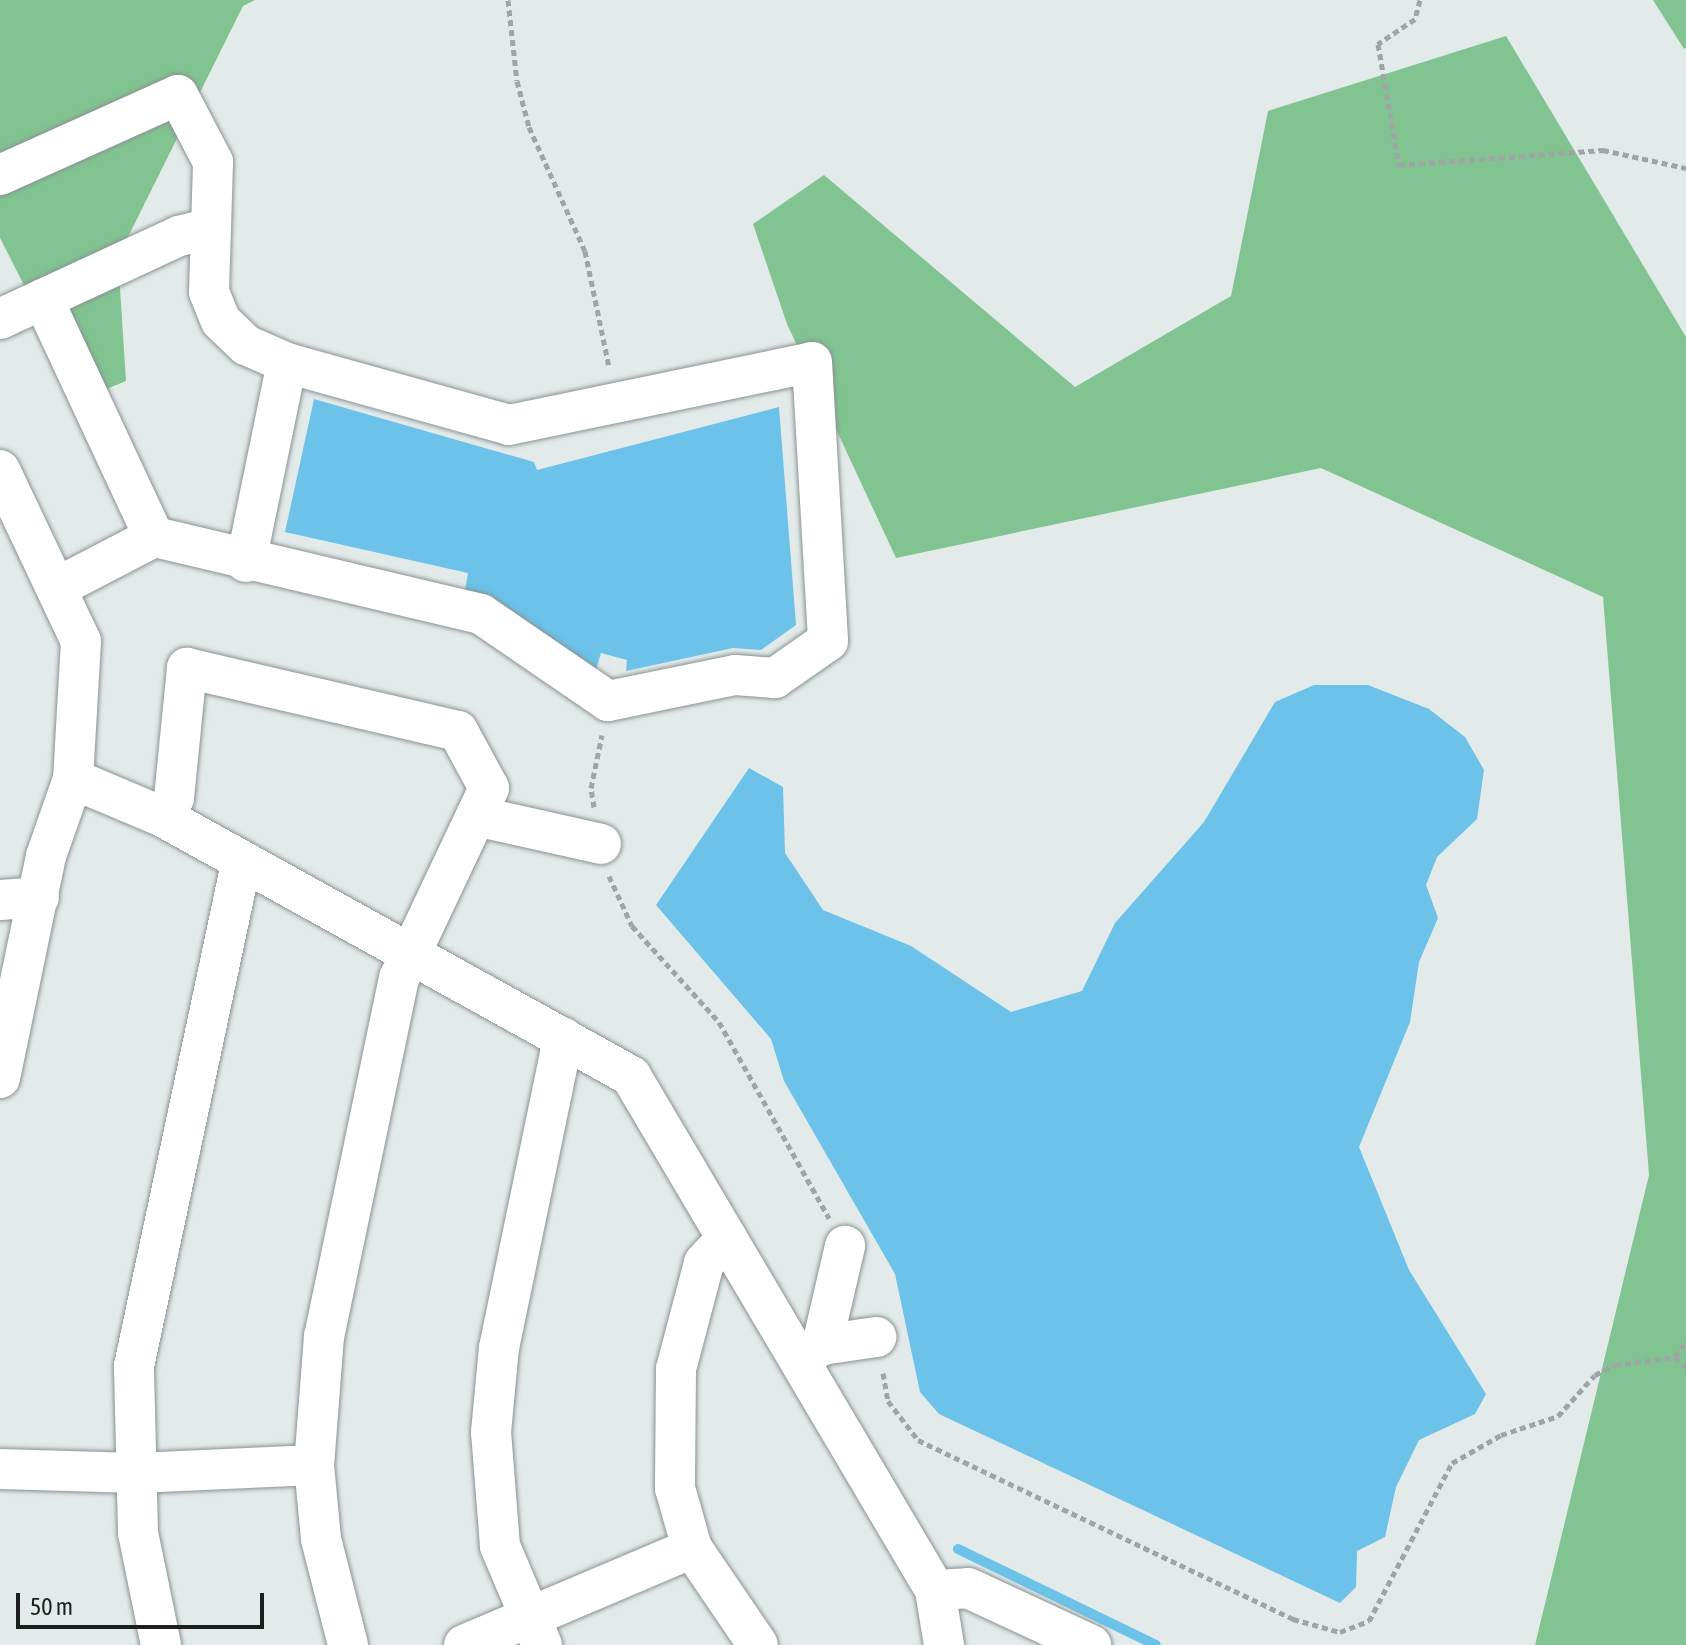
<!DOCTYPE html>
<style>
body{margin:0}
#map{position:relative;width:1686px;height:1645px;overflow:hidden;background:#e2ebea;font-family:"Asap Condensed",sans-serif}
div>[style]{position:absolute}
.forest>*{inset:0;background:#82c491}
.water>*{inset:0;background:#6cc2e8}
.stream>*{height:10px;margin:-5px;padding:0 5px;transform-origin:5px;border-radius:5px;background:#6cc2e8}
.path>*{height:5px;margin-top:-2.5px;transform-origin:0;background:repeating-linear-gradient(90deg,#9ea5a4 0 6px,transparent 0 10px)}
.roads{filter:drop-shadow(0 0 2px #8a9292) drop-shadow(0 0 2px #8a9292)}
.minor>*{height:40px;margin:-20px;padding:0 20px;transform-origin:20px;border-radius:20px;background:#fff}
span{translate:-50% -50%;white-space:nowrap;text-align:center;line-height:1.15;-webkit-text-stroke:8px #e2ebea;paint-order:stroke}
.scale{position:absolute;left:16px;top:1593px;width:248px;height:36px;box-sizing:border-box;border:4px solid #1c1f1e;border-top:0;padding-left:10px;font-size:24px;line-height:28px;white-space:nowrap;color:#1c1f1e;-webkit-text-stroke:6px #e2ebea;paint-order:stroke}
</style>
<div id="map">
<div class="forest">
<i style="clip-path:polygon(0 0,255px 0,243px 6px,118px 257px,126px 381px,82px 399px,0 238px)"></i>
<i style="clip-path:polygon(1653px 0,1686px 0,1686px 48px,1684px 49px)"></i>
<i style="clip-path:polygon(1506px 36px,1686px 337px,1686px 1645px,1535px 1645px,1649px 1175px,1603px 597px,1321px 468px,896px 558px,787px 324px,753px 224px,824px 175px,1075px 387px,1231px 296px,1268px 111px)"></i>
</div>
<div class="water">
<i style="clip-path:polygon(314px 399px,534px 462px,537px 470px,779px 407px,796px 625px,761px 650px,733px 648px,626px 671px,627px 660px,601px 653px,594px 676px,464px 596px,468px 573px,285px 532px)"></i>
<i style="clip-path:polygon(1314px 685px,1368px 685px,1429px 709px,1465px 737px,1484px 770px,1477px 819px,1437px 857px,1426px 885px,1438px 918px,1419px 962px,1410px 1022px,1359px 1147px,1409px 1270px,1486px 1394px,1475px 1414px,1419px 1440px,1396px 1487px,1385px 1537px,1357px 1551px,1356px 1587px,1340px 1603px,939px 1414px,920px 1392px,895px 1274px,784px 1081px,771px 1039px,656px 905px,749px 768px,783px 787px,785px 853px,823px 910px,911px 946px,1011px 1012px,1082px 991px,1115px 923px,1204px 822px,1275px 702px)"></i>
</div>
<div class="stream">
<i style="left:958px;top:1549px;width:220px;rotate:25.9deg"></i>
</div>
<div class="path">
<i style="left:508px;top:0;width:81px;rotate:83.7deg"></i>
<i style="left:517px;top:81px;width:48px;rotate:75.4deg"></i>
<i style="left:529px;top:127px;width:136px;rotate:65.7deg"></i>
<i style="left:585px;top:251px;width:118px;rotate:78.3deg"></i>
<i style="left:1420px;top:0;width:20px;rotate:105deg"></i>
<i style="left:1415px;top:19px;width:45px;rotate:146deg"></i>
<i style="left:1378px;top:44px;width:123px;rotate:80.2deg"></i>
<i style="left:1399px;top:165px;width:205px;rotate:-4.2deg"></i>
<i style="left:1603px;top:150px;width:85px;rotate:12.2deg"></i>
<i style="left:594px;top:807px;width:19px;rotate:-99deg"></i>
<i style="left:591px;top:788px;width:54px;rotate:-78.3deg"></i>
<i style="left:609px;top:876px;width:55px;rotate:65.3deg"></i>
<i style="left:632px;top:926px;width:130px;rotate:47.8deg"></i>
<i style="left:719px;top:1022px;width:225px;rotate:60.7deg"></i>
<i style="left:1675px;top:1357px;width:16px;rotate:45deg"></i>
<i style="left:883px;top:1373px;width:28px;rotate:80deg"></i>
<i style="left:888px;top:1401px;width:49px;rotate:52.4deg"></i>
<i style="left:918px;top:1440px;width:416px;rotate:25.5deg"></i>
<i style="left:1293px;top:1619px;width:49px;rotate:15.5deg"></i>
<i style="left:1340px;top:1632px;width:31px;rotate:-21deg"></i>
<i style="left:1369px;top:1621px;width:178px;rotate:-62.3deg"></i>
<i style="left:1452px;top:1463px;width:56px;rotate:-29.7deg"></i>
<i style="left:1501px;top:1435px;width:60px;rotate:-18.4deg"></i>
<i style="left:1558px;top:1416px;width:55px;rotate:-47.9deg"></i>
<i style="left:1595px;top:1375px;width:22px;rotate:-27deg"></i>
<i style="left:1615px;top:1365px;width:61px;rotate:-7.6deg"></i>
<i style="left:1675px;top:1357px;width:19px;rotate:-55deg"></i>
</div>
<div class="roads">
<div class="minor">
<i style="left:0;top:175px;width:195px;rotate:-24.2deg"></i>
<i style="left:178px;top:95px;width:76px;rotate:62.4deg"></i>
<i style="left:213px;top:162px;width:66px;rotate:91.7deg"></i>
<i style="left:43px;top:299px;width:263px;rotate:65deg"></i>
<i style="left:0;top:319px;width:197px;rotate:-24.9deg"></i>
<i style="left:179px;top:236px;width:33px;rotate:-14deg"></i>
<i style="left:211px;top:228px;width:64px;rotate:91.8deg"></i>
<i style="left:209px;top:292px;width:31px;rotate:68deg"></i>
<i style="left:221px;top:321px;width:35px;rotate:44deg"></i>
<i style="left:246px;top:345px;width:45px;rotate:23.7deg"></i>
<i style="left:287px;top:363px;width:230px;rotate:15.6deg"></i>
<i style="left:509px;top:425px;width:309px;rotate:-11.7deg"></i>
<i style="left:812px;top:362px;width:279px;rotate:86.7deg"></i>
<i style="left:828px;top:641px;width:65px;rotate:145.1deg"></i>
<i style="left:775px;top:678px;width:40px;rotate:-175.7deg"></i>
<i style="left:735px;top:675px;width:130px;rotate:168.4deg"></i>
<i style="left:608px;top:701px;width:154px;rotate:-145.6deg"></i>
<i style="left:481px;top:614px;width:336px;rotate:-166.7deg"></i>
<i style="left:154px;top:537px;width:110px;rotate:152.5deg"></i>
<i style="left:0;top:470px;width:189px;rotate:64.7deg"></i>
<i style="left:81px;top:641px;width:138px;rotate:93.3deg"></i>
<i style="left:246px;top:562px;width:203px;rotate:-78.4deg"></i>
<i style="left:476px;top:816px;width:128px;rotate:12.6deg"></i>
<i style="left:163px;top:817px;width:22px;rotate:-60deg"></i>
<i style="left:174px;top:798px;width:131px;rotate:-84.3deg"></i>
<i style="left:187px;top:668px;width:278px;rotate:13.1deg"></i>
<i style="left:458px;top:731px;width:65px;rotate:61.5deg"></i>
<i style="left:489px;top:788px;width:210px;rotate:115.3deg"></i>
<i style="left:399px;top:978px;width:366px;rotate:101.8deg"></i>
<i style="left:324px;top:1336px;width:129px;rotate:94.4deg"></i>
<i style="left:314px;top:1465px;width:74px;rotate:84.6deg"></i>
<i style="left:321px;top:1539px;width:109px;rotate:75.7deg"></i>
<i style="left:0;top:900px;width:39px;rotate:-4deg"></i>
<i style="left:0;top:1078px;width:227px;rotate:-78.3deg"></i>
<i style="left:46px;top:856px;width:82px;rotate:-70.7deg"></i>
<i style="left:73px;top:779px;width:98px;rotate:22.9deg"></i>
<i style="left:163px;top:817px;width:535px;rotate:28.96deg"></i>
<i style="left:631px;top:1076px;width:597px;rotate:59.4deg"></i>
<i style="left:935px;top:1590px;width:56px;rotate:80.7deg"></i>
<i style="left:727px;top:1238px;width:34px;rotate:133deg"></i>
<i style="left:704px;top:1263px;width:110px;rotate:104.8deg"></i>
<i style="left:676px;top:1369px;width:119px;rotate:90.5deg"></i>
<i style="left:675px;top:1488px;width:62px;rotate:74.2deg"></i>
<i style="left:692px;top:1548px;width:117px;rotate:55.8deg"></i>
<i style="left:822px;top:1345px;width:55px;rotate:-8.4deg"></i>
<i style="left:799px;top:1358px;width:26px;rotate:-29deg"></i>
<i style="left:822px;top:1345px;width:102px;rotate:-76.9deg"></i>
<i style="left:0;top:1469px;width:137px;rotate:1.7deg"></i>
<i style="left:137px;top:1473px;width:177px;rotate:-2.6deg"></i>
<i style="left:935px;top:1590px;width:33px;rotate:-3deg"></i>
<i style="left:968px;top:1588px;width:136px;rotate:24.9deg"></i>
<i style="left:161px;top:1645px;width:114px;rotate:-101.6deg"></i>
<i style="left:138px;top:1533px;width:167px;rotate:-91.4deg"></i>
<i style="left:134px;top:1366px;width:513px;rotate:-77.97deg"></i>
<i style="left:464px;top:1645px;width:248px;rotate:-23deg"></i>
<i style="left:542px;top:1645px;width:108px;rotate:-113deg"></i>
<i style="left:500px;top:1546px;width:114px;rotate:-94.5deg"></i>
<i style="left:491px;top:1432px;width:84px;rotate:-84.6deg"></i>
<i style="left:499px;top:1348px;width:317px;rotate:-78.3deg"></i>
</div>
</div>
<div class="scale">50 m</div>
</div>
